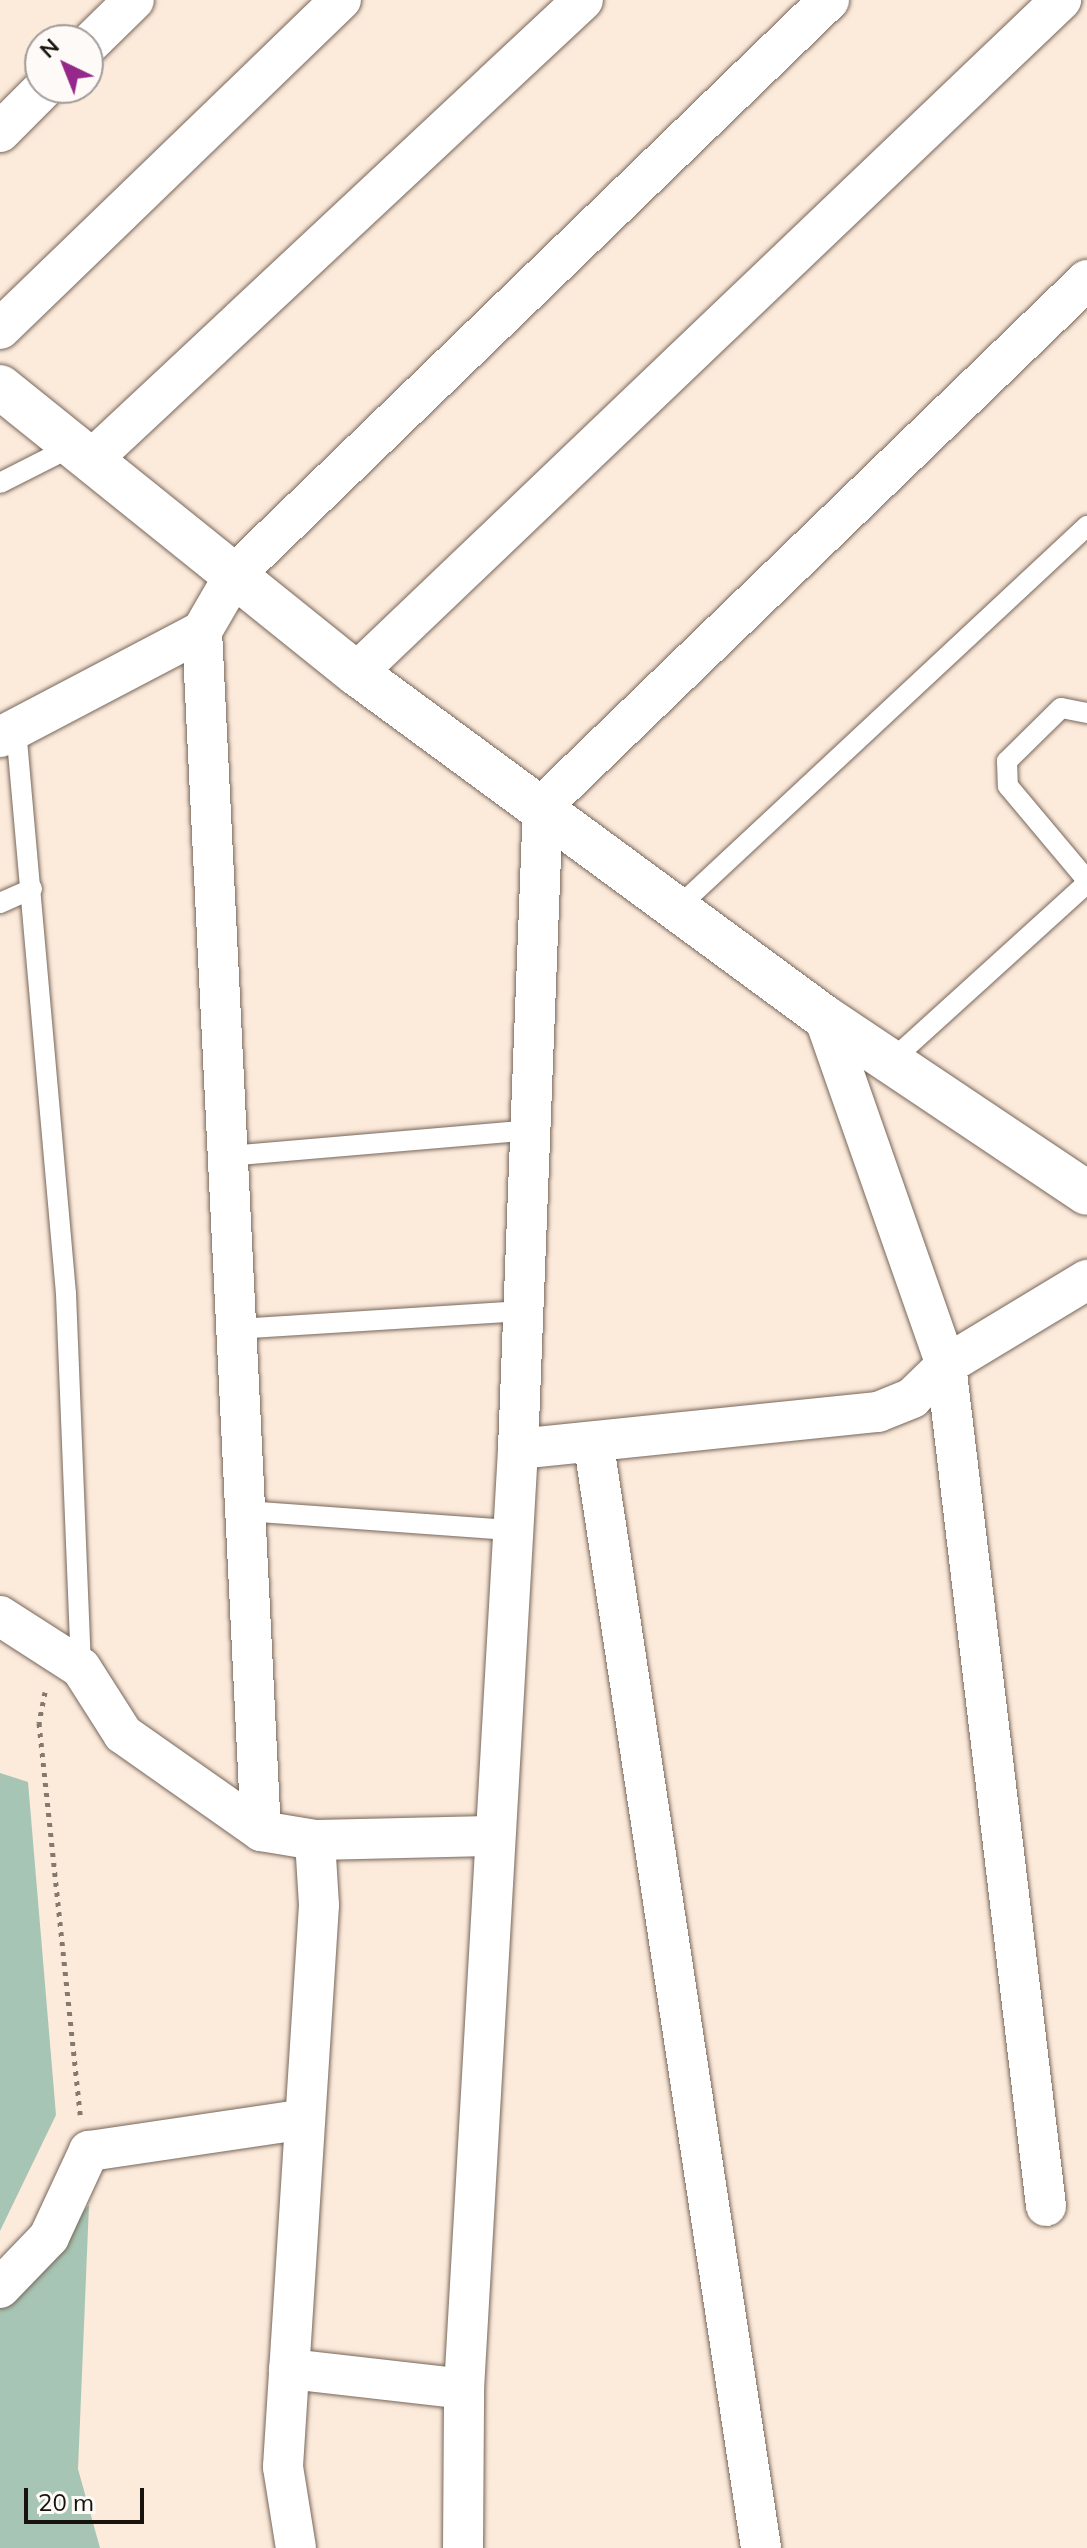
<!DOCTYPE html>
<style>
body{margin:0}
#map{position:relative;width:1087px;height:2548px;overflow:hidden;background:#fceadb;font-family:Mulish,sans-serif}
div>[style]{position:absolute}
.green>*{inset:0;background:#a7c5b4}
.path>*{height:5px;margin-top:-2.5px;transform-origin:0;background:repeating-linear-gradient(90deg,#84796f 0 4px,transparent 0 10px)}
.roads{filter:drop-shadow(0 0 2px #77675a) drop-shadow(0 0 2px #77675a)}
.service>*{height:20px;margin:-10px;padding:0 10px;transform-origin:10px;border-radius:10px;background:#fff}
.minor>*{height:40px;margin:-20px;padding:0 20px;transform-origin:20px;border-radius:20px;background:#fff}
.tertiary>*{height:44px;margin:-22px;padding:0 22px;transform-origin:22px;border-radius:22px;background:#fff}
span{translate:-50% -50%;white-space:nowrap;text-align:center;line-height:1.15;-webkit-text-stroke:7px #fefaf7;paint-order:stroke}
.north{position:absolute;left:24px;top:24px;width:80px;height:80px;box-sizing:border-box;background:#fefaf7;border:2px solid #a29d99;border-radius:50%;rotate:317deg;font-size:22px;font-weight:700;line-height:32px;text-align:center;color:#18120d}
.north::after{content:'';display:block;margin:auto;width:28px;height:36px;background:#95288a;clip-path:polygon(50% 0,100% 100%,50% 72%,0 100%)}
.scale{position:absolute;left:24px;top:2488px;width:120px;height:36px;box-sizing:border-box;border:4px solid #18120d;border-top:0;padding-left:10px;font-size:24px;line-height:28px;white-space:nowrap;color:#18120d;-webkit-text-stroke:6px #fefaf7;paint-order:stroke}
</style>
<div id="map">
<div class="green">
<i style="clip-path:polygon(0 1773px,28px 1782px,56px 2115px,0 2231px)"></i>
<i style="clip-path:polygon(89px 2205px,78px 2469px,100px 2548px,0 2548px,0 2295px)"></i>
</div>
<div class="path">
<i style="left:45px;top:1692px;width:32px;rotate:101deg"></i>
<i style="left:39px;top:1723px;width:394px;rotate:84deg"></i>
</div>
<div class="roads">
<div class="service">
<i style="left:0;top:483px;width:84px;rotate:-26.9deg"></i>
<i style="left:1087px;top:713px;width:26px;rotate:-169deg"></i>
<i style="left:1061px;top:708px;width:76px;rotate:135.5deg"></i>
<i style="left:1007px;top:761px;width:25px;rotate:88deg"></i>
<i style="left:1008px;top:786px;width:123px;rotate:50deg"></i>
<i style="left:16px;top:729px;width:567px;rotate:84.94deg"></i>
<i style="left:66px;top:1294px;width:374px;rotate:87.7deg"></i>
<i style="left:0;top:903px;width:35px;rotate:-24deg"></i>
<i style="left:676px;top:909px;width:562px;rotate:-42.98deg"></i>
<i style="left:891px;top:1061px;width:265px;rotate:-42.2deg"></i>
<i style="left:228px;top:1156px;width:304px;rotate:-4.9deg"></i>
<i style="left:236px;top:1329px;width:289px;rotate:-3.6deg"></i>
<i style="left:245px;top:1511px;width:269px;rotate:4.1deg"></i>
</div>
<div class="minor">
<i style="left:88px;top:45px;width:64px;rotate:-44.4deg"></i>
<i style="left:0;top:132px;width:62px;rotate:-45deg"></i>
<i style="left:0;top:329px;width:474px;rotate:-44deg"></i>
<i style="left:92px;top:459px;width:672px;rotate:-43.07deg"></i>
<i style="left:202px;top:631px;width:1201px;rotate:87.19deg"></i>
<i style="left:356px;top:673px;width:975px;rotate:-43.67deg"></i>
<i style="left:0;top:737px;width:228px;rotate:-27.7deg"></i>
<i style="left:202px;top:631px;width:66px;rotate:-59.9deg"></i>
<i style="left:235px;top:574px;width:826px;rotate:-44.02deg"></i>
<i style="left:594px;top:1446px;width:1115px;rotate:81.38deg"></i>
<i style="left:518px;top:1449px;width:362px;rotate:-5.9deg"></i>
<i style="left:878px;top:1412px;width:37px;rotate:-22deg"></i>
<i style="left:912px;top:1398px;width:47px;rotate:-44.1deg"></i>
<i style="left:946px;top:1365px;width:369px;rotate:-109.3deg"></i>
<i style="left:0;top:1616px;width:96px;rotate:32.7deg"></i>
<i style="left:81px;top:1668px;width:78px;rotate:57.5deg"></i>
<i style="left:123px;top:1734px;width:169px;rotate:35.1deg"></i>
<i style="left:261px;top:1831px;width:55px;rotate:9.5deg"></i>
<i style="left:315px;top:1840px;width:65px;rotate:86.5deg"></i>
<i style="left:319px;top:1905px;width:563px;rotate:93.67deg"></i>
<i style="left:283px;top:2467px;width:82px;rotate:80.9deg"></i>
<i style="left:315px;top:1840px;width:176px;rotate:-1.3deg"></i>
<i style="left:1046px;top:2206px;width:847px;rotate:-96.78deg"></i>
<i style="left:946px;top:1365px;width:165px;rotate:-31.1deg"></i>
<i style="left:0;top:2288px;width:71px;rotate:-46.1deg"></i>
<i style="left:49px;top:2237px;width:95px;rotate:-65.1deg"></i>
<i style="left:89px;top:2151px;width:218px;rotate:-8.4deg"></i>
<i style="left:289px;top:2369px;width:176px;rotate:6.5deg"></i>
<i style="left:463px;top:2548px;width:159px;rotate:-89.6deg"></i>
<i style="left:464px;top:2389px;width:942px;rotate:-86.71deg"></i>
<i style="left:518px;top:1449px;width:644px;rotate:-87.78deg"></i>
<i style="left:543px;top:805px;width:756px;rotate:-43.98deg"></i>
</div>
<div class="tertiary">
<i style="left:0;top:387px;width:457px;rotate:38.8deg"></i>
<i style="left:356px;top:673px;width:581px;rotate:36.32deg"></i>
<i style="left:824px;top:1017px;width:316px;rotate:33.8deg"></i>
</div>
</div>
<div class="north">N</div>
<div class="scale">20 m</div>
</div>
